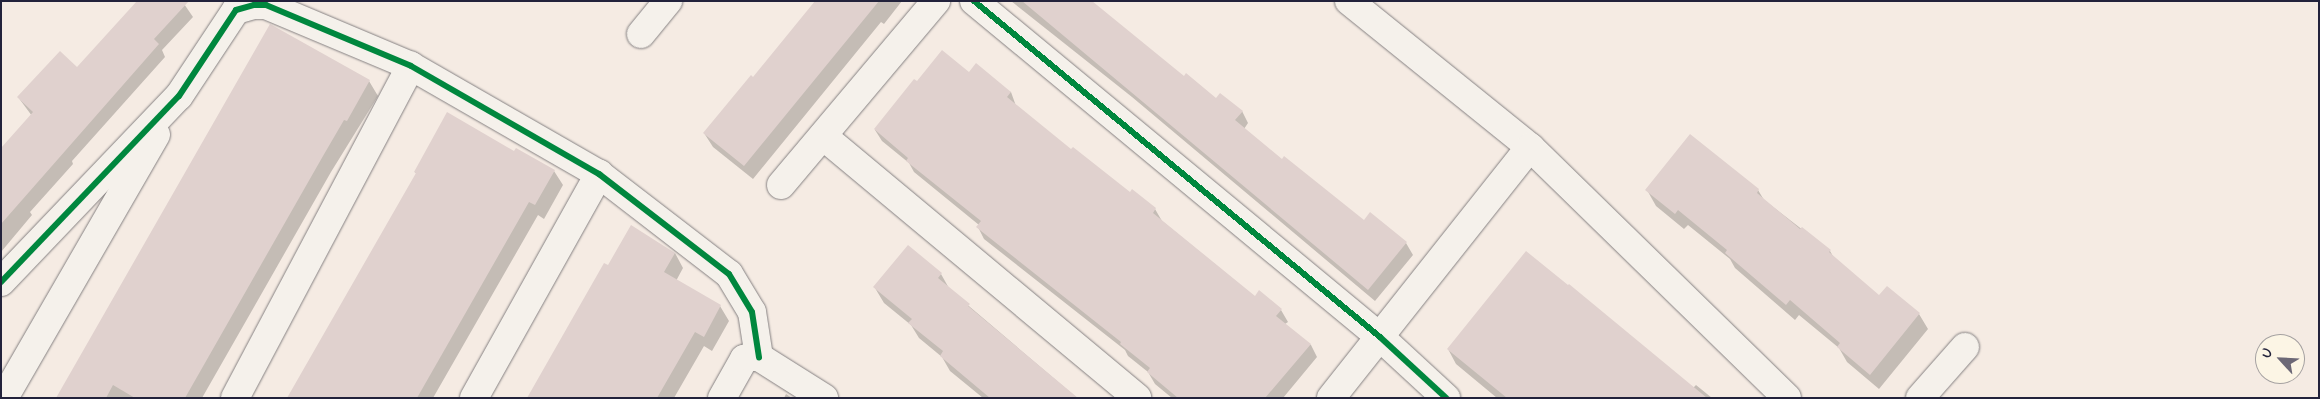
<!DOCTYPE html>
<style>
body{margin:0}
#map{position:relative;width:2320px;height:399px;overflow:hidden;background:#f5ebe3;font-family:Mynerve,sans-serif}
div>[style]{position:absolute}
.shadow>*{inset:0;background:#0003}
.building>*{inset:0;background:#e0d1ce}
.roads{filter:drop-shadow(0 0 1px #858182) drop-shadow(0 0 1px #858182)}
.street>*{height:28px;margin:-14px;padding:0 14px;transform-origin:14px;border-radius:14px;background:#f5f1eb}
.cycleway>*{height:6px;margin:-3px;padding:0 3px;transform-origin:3px;border-radius:3px;background:#00873e}
span{translate:-50% -50%;white-space:nowrap;text-align:center;line-height:1.15;-webkit-text-stroke:4px #fcf5e5;paint-order:stroke}
.frame{position:absolute;inset:0;border:2px solid #22223b;pointer-events:none}
.north{position:absolute;left:2255px;top:334px;width:50px;height:50px;box-sizing:border-box;background:#fcf5e5;border:1px solid #a5a1a1;border-radius:50%;rotate:295deg;font-size:14px;font-weight:700;line-height:20px;text-align:center;color:#22223b}
.north::after{content:'';display:block;margin:auto;width:18px;height:22px;background:#6c6876;clip-path:polygon(50% 0,100% 100%,50% 72%,0 100%)}
</style>
<div id="map">
<div class="shadow">
<i style="clip-path:polygon(182px 1px,193px 17px,162px 50px,165px 57px,72px 161px,73px 164px,30px 212px,32px 215px,1px 252px,1px 150px,32px 116px,18px 97px,77px 68px)"></i>
<i style="clip-path:polygon(817px 1px,902px 1px,884px 24px,881px 22px,753px 179px,713px 147px,704px 133px,753px 79px)"></i>
<i style="clip-path:polygon(1011px 1px,1090px 1px,1184px 77px,1216px 99px,1242px 111px,1248px 123px,1244px 129px,1282px 160px,1364px 222px,1371px 214px,1406px 243px,1413px 255px,1375px 301px,1132px 97px)"></i>
<i style="clip-path:polygon(969px 74px,1011px 92px,1016px 106px,1072px 151px,1130px 194px,1133px 191px,1155px 209px,1162px 221px,1255px 297px,1281px 310px,1288px 322px,1285px 324px,1311px 345px,1317px 357px,1283px 398px,1172px 398px,1155px 384px,1148px 372px,1128px 356px,1125px 350px,984px 239px,978px 227px,979px 225px,914px 172px,909px 163px,882px 141px,875px 130px,917px 83px)"></i>
<i style="clip-path:polygon(369px 81px,378px 96px,331px 172px,202px 398px,57px 398px)"></i>
<i style="clip-path:polygon(1690px 136px,1758px 190px,1764px 200px,1830px 251px,1834px 258px,1880px 297px,1887px 287px,1919px 314px,1928px 329px,1879px 389px,1847px 362px,1839px 348px,1799px 315px,1795px 320px,1735px 268px,1730px 259px,1688px 225px,1684px 229px,1656px 206px,1647px 190px)"></i>
<i style="clip-path:polygon(515px 152px,554px 171px,563px 185px,544px 219px,538px 215px,433px 398px,289px 398px,417px 175px,415px 172px)"></i>
<i style="clip-path:polygon(675px 253px,683px 268px,676px 281px,720px 306px,729px 321px,712px 351px,704px 346px,674px 398px,528px 398px,609px 267px)"></i>
<i style="clip-path:polygon(941px 274px,950px 290px,1077px 398px,983px 398px,950px 371px,942px 357px,919px 338px,911px 325px,884px 303px,875px 288px)"></i>
<i style="clip-path:polygon(1448px 349px,1693px 388px,1696px 385px,1712px 398px,1497px 398px,1456px 364px)"></i>
<i style="clip-path:polygon(786px 394px,792px 398px,784px 398px)"></i>
</div>
<div class="building">
<i style="clip-path:polygon(137px 1px,189px 1px,154px 39px,159px 44px,1px 224px,1px 148px,33px 112px,17px 97px,60px 51px,77px 67px)"></i>
<i style="clip-path:polygon(815px 1px,879px 1px,744px 166px,703px 133px,751px 75px,753px 77px)"></i>
<i style="clip-path:polygon(1022px 1px,1092px 1px,1184px 76px,1186px 73px,1216px 98px,1220px 93px,1243px 111px,1235px 120px,1282px 159px,1284px 156px,1364px 220px,1370px 212px,1407px 242px,1368px 290px)"></i>
<i style="clip-path:polygon(270px 24px,370px 80px,347px 121px,344px 120px,323px 156px,185px 398px,135px 398px,113px 385px,106px 398px,56px 398px)"></i>
<i style="clip-path:polygon(942px 50px,969px 72px,976px 63px,1011px 92px,1007px 97px,1071px 149px,1073px 147px,1130px 192px,1132px 189px,1156px 208px,1153px 213px,1255px 296px,1259px 290px,1282px 309px,1276px 316px,1311px 344px,1265px 398px,1178px 398px,1147px 372px,1150px 368px,1120px 344px,1121px 342px,976px 227px,981px 221px,906px 161px,908px 158px,874px 129px,914px 79px,917px 81px)"></i>
<i style="clip-path:polygon(447px 112px,514px 151px,516px 148px,555px 170px,535px 205px,529px 202px,417px 398px,287px 398px,416px 173px,414px 172px)"></i>
<i style="clip-path:polygon(1690px 134px,1759px 189px,1757px 193px,1800px 229px,1802px 227px,1831px 250px,1829px 252px,1879px 295px,1887px 286px,1920px 313px,1870px 375px,1837px 347px,1840px 343px,1790px 300px,1786px 305px,1725px 253px,1727px 250px,1678px 210px,1675px 214px,1645px 190px)"></i>
<i style="clip-path:polygon(631px 225px,675px 253px,664px 272px,721px 305px,704px 337px,695px 332px,657px 398px,527px 398px,604px 263px,608px 265px)"></i>
<i style="clip-path:polygon(908px 245px,942px 273px,938px 278px,970px 304px,968px 306px,1078px 398px,990px 398px,940px 356px,943px 351px,908px 323px,912px 319px,873px 287px)"></i>
<i style="clip-path:polygon(1526px 251px,1568px 285px,1569px 284px,1707px 398px,1507px 398px,1447px 349px)"></i>
</div>
<div class="roads">
<div class="street">
<i style="left:974px;top:1px;width:527px;rotate:39.61deg"></i>
<i style="left:1380px;top:337px;width:90px;rotate:42.7deg"></i>
<i style="left:1349px;top:1px;width:233px;rotate:38.9deg"></i>
<i style="left:1530px;top:147px;width:359px;rotate:44.3deg"></i>
<i style="left:641px;top:34px;width:43px;rotate:-50.7deg"></i>
<i style="left:823px;top:136px;width:409px;rotate:39.8deg"></i>
<i style="left:781px;top:185px;width:241px;rotate:-49.9deg"></i>
<i style="left:1px;top:282px;width:257px;rotate:-46.3deg"></i>
<i style="left:179px;top:96px;width:103px;rotate:-56.5deg"></i>
<i style="left:236px;top:10px;width:19px;rotate:-16deg"></i>
<i style="left:254px;top:5px;width:12px"></i>
<i style="left:266px;top:5px;width:157px;rotate:22.8deg"></i>
<i style="left:411px;top:66px;width:217px;rotate:29.9deg"></i>
<i style="left:599px;top:174px;width:164px;rotate:37.6deg"></i>
<i style="left:729px;top:274px;width:44px;rotate:58.8deg"></i>
<i style="left:752px;top:312px;width:46px;rotate:81.2deg"></i>
<i style="left:4px;top:398px;width:304px;rotate:-60deg"></i>
<i style="left:235px;top:398px;width:376px;rotate:-62.1deg"></i>
<i style="left:474px;top:398px;width:257px;rotate:-60.8deg"></i>
<i style="left:722px;top:398px;width:45px;rotate:-60.6deg"></i>
<i style="left:744px;top:359px;width:6px;rotate:-18deg"></i>
<i style="left:750px;top:357px;width:9px"></i>
<i style="left:759px;top:357px;width:77px;rotate:32.2deg"></i>
<i style="left:1331px;top:398px;width:320px;rotate:-51.6deg"></i>
<i style="left:1920px;top:398px;width:68px;rotate:-48.6deg"></i>
</div>
</div>
<div class="cycleway">
<i style="left:974px;top:1px;width:527px;rotate:39.61deg"></i>
<i style="left:1380px;top:337px;width:90px;rotate:42.7deg"></i>
<i style="left:1px;top:282px;width:257px;rotate:-46.3deg"></i>
<i style="left:179px;top:96px;width:103px;rotate:-56.5deg"></i>
<i style="left:236px;top:10px;width:19px;rotate:-16deg"></i>
<i style="left:254px;top:5px;width:12px"></i>
<i style="left:266px;top:5px;width:157px;rotate:22.8deg"></i>
<i style="left:411px;top:66px;width:217px;rotate:29.9deg"></i>
<i style="left:599px;top:174px;width:164px;rotate:37.6deg"></i>
<i style="left:729px;top:274px;width:44px;rotate:58.8deg"></i>
<i style="left:752px;top:312px;width:46px;rotate:81.2deg"></i>
</div>
<div class="frame"></div>
<div class="north">U</div>
</div>
